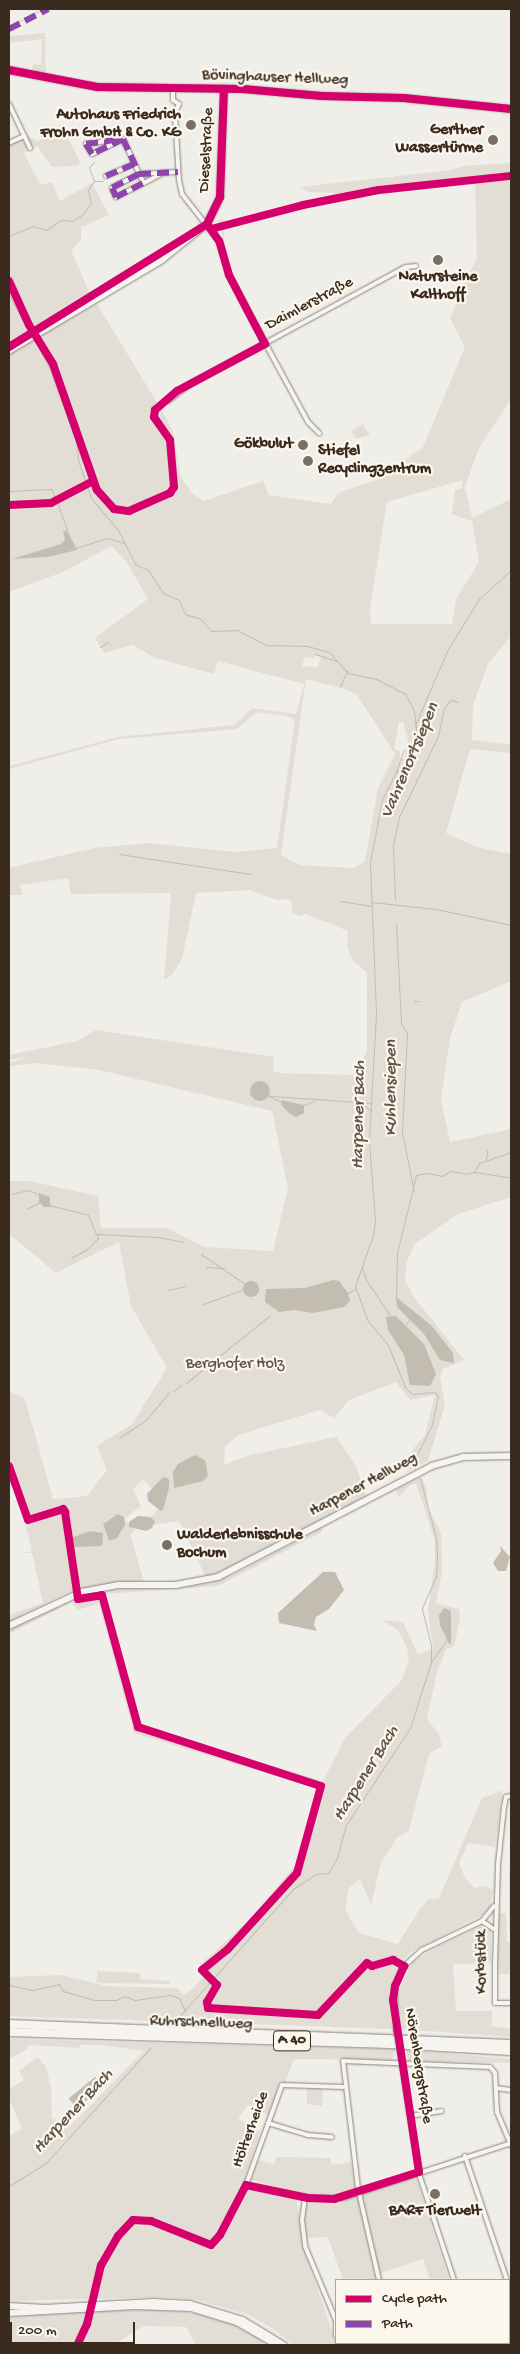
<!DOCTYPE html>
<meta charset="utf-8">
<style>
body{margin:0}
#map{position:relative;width:520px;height:2354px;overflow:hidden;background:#f0eee8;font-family:"Gochi Hand",sans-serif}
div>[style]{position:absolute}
.green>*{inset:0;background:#e3ded5;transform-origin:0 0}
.water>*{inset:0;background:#c2bcb1;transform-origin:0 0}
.round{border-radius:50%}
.stream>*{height:1px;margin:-0.5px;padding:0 0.5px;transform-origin:0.5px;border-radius:0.5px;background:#c2bcb1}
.roads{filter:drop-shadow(0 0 1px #88837e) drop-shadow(0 0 1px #88837e)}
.street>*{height:4px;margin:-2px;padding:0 2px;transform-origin:2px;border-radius:2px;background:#f5f4f0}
.secondary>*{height:5.5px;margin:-2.75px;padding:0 2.75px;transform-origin:2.75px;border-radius:2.75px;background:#f5f4f0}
.highway>*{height:8px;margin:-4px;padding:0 4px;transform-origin:4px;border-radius:4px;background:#f5f4f0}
.bridges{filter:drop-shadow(0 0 1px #88837e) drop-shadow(0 0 1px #88837e)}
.street-bridge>*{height:4px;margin:-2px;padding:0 2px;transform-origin:2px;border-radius:2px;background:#f5f4f0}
.quiet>*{height:6px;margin-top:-3px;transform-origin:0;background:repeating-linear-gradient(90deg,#8e44ad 0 12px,transparent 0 18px)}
.cycleway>*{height:8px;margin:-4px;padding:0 4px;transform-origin:4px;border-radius:4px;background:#d6006c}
.dots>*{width:14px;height:14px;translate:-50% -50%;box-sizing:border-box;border:2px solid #fbf7ec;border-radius:50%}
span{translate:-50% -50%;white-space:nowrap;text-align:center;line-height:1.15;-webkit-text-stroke:4.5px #fbf7ec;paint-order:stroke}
.shield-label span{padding:1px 4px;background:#fbf7ec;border:1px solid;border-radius:4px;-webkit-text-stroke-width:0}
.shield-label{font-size:15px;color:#3b2a1e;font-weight:700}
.street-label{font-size:16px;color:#3b2a1e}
.poi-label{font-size:16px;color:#3b2a1e;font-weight:700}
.right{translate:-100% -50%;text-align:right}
.left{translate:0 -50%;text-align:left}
.park-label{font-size:16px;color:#625448}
.water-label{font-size:18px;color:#645549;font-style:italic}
.frame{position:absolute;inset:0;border:10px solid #3b2a1e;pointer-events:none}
.legend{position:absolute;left:335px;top:2279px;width:175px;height:65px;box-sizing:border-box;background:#fbf7ec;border:1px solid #aea59a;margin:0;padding:6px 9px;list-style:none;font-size:15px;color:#3b2a1e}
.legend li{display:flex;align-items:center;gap:10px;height:25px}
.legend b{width:25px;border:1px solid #aea59a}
.scale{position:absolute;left:10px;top:2322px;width:125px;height:22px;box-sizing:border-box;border:2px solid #3b2a1e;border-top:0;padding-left:6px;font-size:15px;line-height:18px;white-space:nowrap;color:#3b2a1e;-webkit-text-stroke:4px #fbf7ec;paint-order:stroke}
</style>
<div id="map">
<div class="green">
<i style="clip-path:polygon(41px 9px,47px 9px,9px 28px,9px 26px)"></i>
<i style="clip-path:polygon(45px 33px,46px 77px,32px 73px,33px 64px,41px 65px,42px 39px,11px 43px,9px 40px,9px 36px)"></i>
<i style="clip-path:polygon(evenodd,65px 132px,80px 162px,78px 166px,52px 167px,37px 146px,24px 153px,32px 169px,41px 185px,52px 182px,60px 201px,92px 183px,109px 215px,81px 227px,81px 240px,71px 250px,90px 294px,62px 311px,61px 317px,85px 303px,58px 325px,97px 304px,164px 414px,173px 431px,181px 478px,193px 494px,204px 501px,263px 481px,269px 495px,331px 504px,338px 493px,379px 479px,423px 447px,465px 347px,450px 318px,477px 257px,475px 183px,371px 195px,294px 210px,224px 230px,224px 239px,218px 220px,224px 219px,224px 224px,338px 193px,309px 192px,299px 187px,452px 170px,463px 166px,511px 163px,511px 399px,479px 448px,465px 487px,472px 518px,511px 499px,511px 636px,488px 664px,473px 705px,472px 740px,511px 745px,511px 753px,470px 749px,446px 833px,476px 847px,511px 854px,511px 981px,462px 1002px,450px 1038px,441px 1100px,450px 1142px,511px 1129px,511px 1197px,456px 1215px,415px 1244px,407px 1261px,405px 1280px,414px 1297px,464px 1360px,443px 1369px,440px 1377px,445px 1405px,428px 1461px,407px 1472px,413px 1449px,425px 1435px,435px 1395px,410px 1400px,396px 1382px,349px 1400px,334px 1418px,320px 1410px,239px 1435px,225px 1446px,224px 1465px,250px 1455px,336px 1437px,356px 1466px,366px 1497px,243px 1563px,206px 1577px,179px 1521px,152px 1525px,151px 1517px,164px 1503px,143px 1479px,133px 1489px,141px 1506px,124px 1519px,135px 1530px,130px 1534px,144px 1582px,126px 1582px,70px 1591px,9px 1622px,11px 1614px,43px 1603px,32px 1553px,23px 1553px,32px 1551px,21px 1507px,14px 1486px,9px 1487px,9px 1391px,25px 1399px,53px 1499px,80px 1497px,88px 1495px,107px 1470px,97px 1446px,132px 1424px,167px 1368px,131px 1306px,119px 1242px,56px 1273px,9px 1234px,10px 1181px,29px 1181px,98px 1196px,101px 1228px,167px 1228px,204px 1247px,273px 1251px,288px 1188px,272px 1111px,99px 1070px,36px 1063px,9px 1066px,9px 1063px,27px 1057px,9px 1060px,9px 1055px,77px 1041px,96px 1030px,274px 1057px,273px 1071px,280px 1073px,354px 1075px,367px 1051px,367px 972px,353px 961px,347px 947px,348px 931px,306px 914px,299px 916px,292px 912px,292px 902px,288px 899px,277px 900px,249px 890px,196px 893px,182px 959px,172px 975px,164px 980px,171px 893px,71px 894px,68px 878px,20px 885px,22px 895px,9px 895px,9px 868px,94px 848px,149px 843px,235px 852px,277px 848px,294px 727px,294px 719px,286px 716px,257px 712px,237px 729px,119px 739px,9px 769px,9px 766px,118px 737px,234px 725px,252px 708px,296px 714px,304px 684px,218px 661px,214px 674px,155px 658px,133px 645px,104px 653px,95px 638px,148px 599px,127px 563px,112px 546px,63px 572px,9px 592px,9px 145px,28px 136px,38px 141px,65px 132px,463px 480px,462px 488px,455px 490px,452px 514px,472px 521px,479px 562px,456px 599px,452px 624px,371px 624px,370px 608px,387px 502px,463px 480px,65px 132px,315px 655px,321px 656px,318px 667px,302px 666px,305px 657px,314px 659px,315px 655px,65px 132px,306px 679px,345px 689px,357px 695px,395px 754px,378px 788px,365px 861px,354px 868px,300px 865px,281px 855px,306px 679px,65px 132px,399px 722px,403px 722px,408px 741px,404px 759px,400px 758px,400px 751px,394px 749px,399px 722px)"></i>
<i style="clip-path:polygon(363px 424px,370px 435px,356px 439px,351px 431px)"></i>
<i style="clip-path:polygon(421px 1477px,426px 1487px,428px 1507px,441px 1533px,442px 1572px,436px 1604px,459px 1609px,460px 1619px,454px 1647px,446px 1649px,437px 1672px,427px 1719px,438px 1733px,442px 1746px,429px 1754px,409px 1830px,397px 1838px,381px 1862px,371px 1905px,360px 1879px,349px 1888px,345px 1910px,359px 1933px,398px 1944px,421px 1907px,429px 1899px,439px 1898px,482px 1798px,503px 1790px,495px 1847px,468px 1843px,459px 1863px,465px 1878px,475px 1888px,485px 1886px,493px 1890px,490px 1907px,484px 1914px,416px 1949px,402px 1960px,391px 1985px,392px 2029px,9px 2016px,9px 1977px,61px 1975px,107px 1986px,177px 1988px,184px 1995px,191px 1990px,207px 1974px,200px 1965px,250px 1919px,300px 1859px,318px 1789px,134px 1733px,99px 1604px,77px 1610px,72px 1602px,9px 1634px,9px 1629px,87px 1595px,117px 1589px,182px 1588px,212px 1582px,233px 1575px,322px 1527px,322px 1532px,218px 1586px,103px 1594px,140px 1725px,323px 1781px,345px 1738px,402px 1680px,409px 1659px,407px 1648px,398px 1630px,382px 1620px,403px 1622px,418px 1655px,433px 1649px,428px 1611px,435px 1560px,434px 1538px,416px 1483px,409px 1486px,399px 1497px,395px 1490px)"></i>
<i style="left:509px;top:1867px;width:2px;height:65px"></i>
<i style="clip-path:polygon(498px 1913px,506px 1913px,507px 1942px,511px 1943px,511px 1974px,498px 1974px)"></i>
<i style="clip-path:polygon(481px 1926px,491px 1931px,491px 1963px,453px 1964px,456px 2011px,492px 2011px,492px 2026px,511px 2029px,511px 2037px,400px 2029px,399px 1989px,412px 1963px,430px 1951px)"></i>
<i style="clip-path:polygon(98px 1971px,140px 1973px,140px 1979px,171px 1981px,170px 1984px,102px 1983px,96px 1982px)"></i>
<i style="clip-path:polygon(9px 2039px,395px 2049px,392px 2060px,294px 2059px,285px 2083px,279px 2083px,268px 2115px,248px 2105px,238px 2118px,260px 2132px,242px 2188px,296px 2198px,306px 2256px,337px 2345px,293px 2345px,275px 2330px,249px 2315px,198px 2300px,164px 2297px,9px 2301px,9px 2136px,22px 2128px,9px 2099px,9px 2089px,24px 2080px,19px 2071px,38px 2057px,46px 2067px,51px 2087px,52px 2118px,70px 2126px,144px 2051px,101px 2045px,80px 2045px,80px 2048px,28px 2045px,27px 2049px,9px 2059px)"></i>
<i style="clip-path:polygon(406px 2050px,511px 2059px,511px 2063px,408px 2061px)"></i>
<i style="clip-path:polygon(307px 2087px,323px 2087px,322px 2106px,307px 2104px)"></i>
<i style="clip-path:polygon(277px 2157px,330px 2158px,332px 2165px,351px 2162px,357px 2196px,416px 2177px,449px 2280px,430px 2280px,423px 2259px,381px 2273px,383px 2280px,343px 2280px,328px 2237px,306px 2238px,304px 2195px,249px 2179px,258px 2160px,274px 2164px)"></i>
<i style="clip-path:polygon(118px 2310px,163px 2310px,201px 2314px,225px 2320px,265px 2341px,261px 2345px,196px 2345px,186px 2327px,144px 2326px,113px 2345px,9px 2345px,9px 2317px)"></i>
<i style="left:342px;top:2343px;width:57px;height:2px"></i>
</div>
<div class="water">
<i style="clip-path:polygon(67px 530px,77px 550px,47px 557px,12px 559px,61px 544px,65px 540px,63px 532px)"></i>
<i class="round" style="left:250px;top:1081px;width:20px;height:20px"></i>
<i style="clip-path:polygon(281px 1100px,304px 1105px,304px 1113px,296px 1117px,290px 1114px,282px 1106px)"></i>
<i style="clip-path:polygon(39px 1193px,50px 1197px,50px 1204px,54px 1207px,44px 1207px,39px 1202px)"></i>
<i style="clip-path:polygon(333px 1280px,339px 1281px,348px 1293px,350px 1301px,344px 1307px,313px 1313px,294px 1310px,279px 1312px,265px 1302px,266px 1289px,305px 1288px)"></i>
<i class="round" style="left:243px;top:1281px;width:16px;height:16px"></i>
<i style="clip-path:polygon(396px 1297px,432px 1326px,453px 1353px,454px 1363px,440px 1360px,424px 1334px,397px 1307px)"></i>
<i style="clip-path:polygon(396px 1316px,424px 1344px,436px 1374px,430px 1386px,410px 1385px,404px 1355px,388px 1330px,386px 1317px)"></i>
<i style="clip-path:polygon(195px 1455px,205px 1460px,208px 1476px,203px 1481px,174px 1488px,173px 1472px,178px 1464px)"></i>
<i style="clip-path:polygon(163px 1477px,169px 1479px,169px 1488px,163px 1510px,161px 1511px,148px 1501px,147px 1494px)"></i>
<i style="clip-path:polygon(118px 1514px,124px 1517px,125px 1525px,117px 1538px,109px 1541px,103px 1524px)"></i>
<i style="clip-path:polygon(138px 1516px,150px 1517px,155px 1521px,152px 1528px,146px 1531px,129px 1527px,129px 1522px)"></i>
<i style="clip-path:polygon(90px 1531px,103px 1533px,102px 1546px,75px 1547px,71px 1538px)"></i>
<i style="clip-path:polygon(500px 1546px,510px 1557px,506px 1571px,498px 1571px,493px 1563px,501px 1551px)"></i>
<i style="clip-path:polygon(323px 1572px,335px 1572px,344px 1590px,329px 1609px,316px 1617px,314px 1625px,317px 1631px,279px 1623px,278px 1613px)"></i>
<i style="clip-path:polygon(444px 1608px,451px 1611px,451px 1643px,449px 1644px,440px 1625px,439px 1615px)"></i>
<i style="left:95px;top:2077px;width:13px;height:34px;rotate:51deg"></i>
</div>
<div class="stream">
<i style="left:94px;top:181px;width:9px"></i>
<i style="left:9px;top:236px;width:25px;rotate:-23deg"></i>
<i style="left:32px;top:226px;width:15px;rotate:16deg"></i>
<i style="left:46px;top:230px;width:18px;rotate:-34deg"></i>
<i style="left:61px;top:220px;width:11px;rotate:5deg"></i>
<i style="left:72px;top:221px;width:13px;rotate:-32deg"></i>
<i style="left:83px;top:214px;width:14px;rotate:-54deg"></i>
<i style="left:91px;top:203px;width:13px;rotate:-103deg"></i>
<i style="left:88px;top:190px;width:11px;rotate:-56deg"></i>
<i style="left:94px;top:181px;width:15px;rotate:-110deg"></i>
<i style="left:89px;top:167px;width:7px;rotate:-45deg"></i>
<i style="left:9px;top:295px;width:47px;rotate:61.8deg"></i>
<i style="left:34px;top:339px;width:32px;rotate:62deg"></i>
<i style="left:49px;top:367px;width:78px;rotate:69.7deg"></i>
<i style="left:76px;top:440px;width:20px;rotate:84deg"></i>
<i style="left:78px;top:460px;width:40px;rotate:71.1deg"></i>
<i style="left:91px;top:498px;width:42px;rotate:49.8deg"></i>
<i style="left:118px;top:530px;width:38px;rotate:63deg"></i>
<i style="left:135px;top:564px;width:14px;rotate:25deg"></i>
<i style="left:148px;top:570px;width:27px;rotate:57deg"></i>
<i style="left:163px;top:593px;width:17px;rotate:24deg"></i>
<i style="left:179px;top:600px;width:15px;rotate:67deg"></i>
<i style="left:185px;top:614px;width:17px;rotate:17deg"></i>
<i style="left:201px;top:619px;width:16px;rotate:50deg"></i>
<i style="left:211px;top:631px;width:26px;rotate:-2deg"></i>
<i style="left:237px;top:630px;width:34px;rotate:27deg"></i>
<i style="left:267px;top:645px;width:40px;rotate:1.4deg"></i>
<i style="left:307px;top:646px;width:23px;rotate:15deg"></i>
<i style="left:329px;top:652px;width:28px;rotate:48deg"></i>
<i style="left:348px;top:673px;width:29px;rotate:12deg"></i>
<i style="left:376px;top:679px;width:33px;rotate:27deg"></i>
<i style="left:405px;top:694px;width:18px;rotate:61deg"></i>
<i style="left:414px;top:710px;width:30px;rotate:84deg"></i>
<i style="left:417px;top:740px;width:25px;rotate:108deg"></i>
<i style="left:409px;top:764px;width:15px;rotate:148deg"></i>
<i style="left:396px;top:772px;width:30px;rotate:117deg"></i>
<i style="left:382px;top:799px;width:65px;rotate:100.6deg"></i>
<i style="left:370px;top:863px;width:151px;rotate:87.7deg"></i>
<i style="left:376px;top:1014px;width:127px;rotate:93.2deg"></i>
<i style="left:369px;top:1141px;width:80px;rotate:85.7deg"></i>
<i style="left:375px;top:1221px;width:14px;rotate:98deg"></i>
<i style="left:373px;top:1235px;width:54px;rotate:109.4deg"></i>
<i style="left:355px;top:1286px;width:37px;rotate:70deg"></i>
<i style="left:368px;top:1321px;width:31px;rotate:50deg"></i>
<i style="left:388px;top:1345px;width:45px;rotate:68deg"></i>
<i style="left:405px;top:1387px;width:10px;rotate:45deg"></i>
<i style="left:412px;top:1394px;width:22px;rotate:-5deg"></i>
<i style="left:434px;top:1392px;width:6px;rotate:45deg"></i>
<i style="left:438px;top:1396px;width:30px;rotate:102deg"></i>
<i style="left:432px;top:1425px;width:38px;rotate:117deg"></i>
<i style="left:415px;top:1459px;width:10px;rotate:90deg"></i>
<i style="left:9px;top:491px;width:42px;rotate:-2.7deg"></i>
<i style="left:51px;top:489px;width:11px;rotate:63deg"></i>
<i style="left:58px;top:505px;width:27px;rotate:70deg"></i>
<i style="left:75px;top:548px;width:34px;rotate:-17deg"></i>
<i style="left:107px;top:538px;width:18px;rotate:16deg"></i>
<i style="left:100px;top:647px;width:9px;rotate:-32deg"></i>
<i style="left:315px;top:654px;width:22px;rotate:18deg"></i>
<i style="left:340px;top:686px;width:17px;rotate:-65deg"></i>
<i style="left:415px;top:725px;width:83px;rotate:-66.5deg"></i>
<i style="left:448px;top:649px;width:59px;rotate:-58.2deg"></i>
<i style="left:479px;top:599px;width:43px;rotate:-42.2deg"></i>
<i style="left:396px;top:772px;width:24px;rotate:-71deg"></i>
<i style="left:119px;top:854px;width:133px;rotate:8.7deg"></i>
<i style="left:395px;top:900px;width:55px;rotate:-92.1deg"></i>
<i style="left:393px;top:845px;width:29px;rotate:-78deg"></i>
<i style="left:399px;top:817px;width:90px;rotate:-64.3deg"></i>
<i style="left:438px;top:736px;width:29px;rotate:-78deg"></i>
<i style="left:444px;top:708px;width:11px;rotate:-49deg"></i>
<i style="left:451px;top:700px;width:7px;rotate:16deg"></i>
<i style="left:340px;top:901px;width:31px;rotate:9deg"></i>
<i style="left:371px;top:902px;width:65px;rotate:6.1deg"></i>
<i style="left:436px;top:909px;width:77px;rotate:12deg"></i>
<i style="left:396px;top:924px;width:100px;rotate:87.1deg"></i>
<i style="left:401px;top:1024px;width:11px;rotate:56deg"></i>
<i style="left:407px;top:1033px;width:99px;rotate:92.9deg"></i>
<i style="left:402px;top:1132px;width:61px;rotate:78.7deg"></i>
<i style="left:414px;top:1001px;width:4px"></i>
<i style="left:269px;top:1096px;width:13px;rotate:27deg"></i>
<i style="left:271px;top:1096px;width:101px;rotate:4deg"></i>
<i style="left:362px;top:1103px;width:12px;rotate:42deg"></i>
<i style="left:304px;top:1105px;width:11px;rotate:-22deg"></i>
<i style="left:486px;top:1160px;width:10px;rotate:-84deg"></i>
<i style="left:475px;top:1172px;width:36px;rotate:9deg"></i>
<i style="left:11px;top:1194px;width:17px;rotate:-13deg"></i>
<i style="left:28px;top:1190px;width:11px;rotate:22deg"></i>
<i style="left:53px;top:1206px;width:36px;rotate:14deg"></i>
<i style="left:88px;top:1215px;width:21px;rotate:67deg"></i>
<i style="left:96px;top:1234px;width:62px;rotate:2.8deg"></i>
<i style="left:158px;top:1237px;width:26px;rotate:11deg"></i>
<i style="left:27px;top:1209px;width:14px;rotate:-30deg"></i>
<i style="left:201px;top:1254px;width:53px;rotate:34.3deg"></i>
<i style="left:71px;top:1258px;width:18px;rotate:-29deg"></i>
<i style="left:87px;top:1249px;width:16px;rotate:-45deg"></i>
<i style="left:98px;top:1238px;width:4px;rotate:-104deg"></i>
<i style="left:206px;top:1267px;width:18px;rotate:3deg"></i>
<i style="left:362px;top:1267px;width:14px;rotate:73deg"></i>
<i style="left:366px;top:1280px;width:45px;rotate:56deg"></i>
<i style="left:168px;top:1290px;width:17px;rotate:-13deg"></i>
<i style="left:348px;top:1293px;width:8px;rotate:-30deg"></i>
<i style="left:396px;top:1297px;width:44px;rotate:-88.7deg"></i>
<i style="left:397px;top:1253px;width:80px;rotate:-76.3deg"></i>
<i style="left:416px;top:1175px;width:11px;rotate:-10deg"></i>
<i style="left:427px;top:1173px;width:15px;rotate:11deg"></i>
<i style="left:442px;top:1176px;width:10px;rotate:-29deg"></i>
<i style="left:451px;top:1171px;width:15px;rotate:11deg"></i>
<i style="left:466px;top:1174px;width:8px;rotate:-14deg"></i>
<i style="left:474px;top:1172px;width:10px;rotate:-61deg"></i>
<i style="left:479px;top:1163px;width:34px;rotate:-19deg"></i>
<i style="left:203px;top:1304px;width:44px;rotate:-20.1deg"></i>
<i style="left:406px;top:1324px;width:4px;rotate:-56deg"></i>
<i style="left:186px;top:1383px;width:107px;rotate:-38.9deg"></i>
<i style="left:173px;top:1391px;width:10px;rotate:-37deg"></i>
<i style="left:119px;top:1438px;width:32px;rotate:-34deg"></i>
<i style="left:146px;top:1420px;width:35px;rotate:-50deg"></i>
<i style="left:431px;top:1662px;width:26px;rotate:-54deg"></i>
<i style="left:9px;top:1985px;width:25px;rotate:12deg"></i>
<i style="left:33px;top:1990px;width:27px;rotate:-13deg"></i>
<i style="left:59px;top:1984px;width:8px;rotate:60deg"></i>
<i style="left:63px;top:1991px;width:32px;rotate:16deg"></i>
<i style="left:94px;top:2000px;width:22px"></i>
<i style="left:116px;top:2000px;width:9px;rotate:-27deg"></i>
<i style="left:124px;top:1996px;width:12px;rotate:20deg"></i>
<i style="left:135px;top:2000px;width:36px;rotate:-8deg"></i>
<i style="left:171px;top:1995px;width:9px;rotate:21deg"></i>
<i style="left:179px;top:1998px;width:14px;rotate:65deg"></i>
<i style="left:176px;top:2020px;width:176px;rotate:-48.2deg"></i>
<i style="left:293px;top:1889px;width:27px;rotate:-33deg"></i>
<i style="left:316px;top:1874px;width:12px;rotate:-5deg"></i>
<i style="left:328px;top:1873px;width:17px;rotate:-59deg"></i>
<i style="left:337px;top:1858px;width:34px;rotate:-75deg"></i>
<i style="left:346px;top:1825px;width:116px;rotate:-56.6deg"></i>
<i style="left:410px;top:1728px;width:69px;rotate:-72.3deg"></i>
<i style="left:431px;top:1662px;width:17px;rotate:-90deg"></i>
<i style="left:431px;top:1645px;width:38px;rotate:-104deg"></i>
<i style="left:422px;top:1608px;width:35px;rotate:-66deg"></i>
<i style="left:436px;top:1576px;width:20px;rotate:-87deg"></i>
<i style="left:437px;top:1556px;width:18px;rotate:-93deg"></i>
<i style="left:436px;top:1538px;width:62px;rotate:-104.9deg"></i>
<i style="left:9px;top:2186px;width:44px;rotate:-31.9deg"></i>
<i style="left:46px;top:2163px;width:156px;rotate:-47.8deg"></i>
</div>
<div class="roads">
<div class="street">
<i style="left:173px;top:90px;width:10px;rotate:90deg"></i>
<i style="left:173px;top:100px;width:7px;rotate:34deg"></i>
<i style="left:179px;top:104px;width:10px;rotate:114deg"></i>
<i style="left:175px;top:113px;width:67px;rotate:86.6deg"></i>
<i style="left:179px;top:180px;width:14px;rotate:78deg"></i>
<i style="left:182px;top:194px;width:60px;rotate:51.8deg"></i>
<i style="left:219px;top:241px;width:35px;rotate:74deg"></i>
<i style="left:229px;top:275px;width:47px;rotate:62.4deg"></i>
<i style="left:251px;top:317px;width:119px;rotate:61.5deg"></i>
<i style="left:308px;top:422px;width:16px;rotate:45deg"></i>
<i style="left:9px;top:104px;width:49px;rotate:64.5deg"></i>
<i style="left:123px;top:139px;width:34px;rotate:154deg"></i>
<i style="left:92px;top:154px;width:12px;rotate:-121deg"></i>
<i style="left:86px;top:144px;width:37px;rotate:-8deg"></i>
<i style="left:123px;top:139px;width:38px;rotate:65deg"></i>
<i style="left:139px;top:174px;width:39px;rotate:-3deg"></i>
<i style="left:9px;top:143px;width:17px;rotate:-25deg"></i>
<i style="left:139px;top:174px;width:30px;rotate:153deg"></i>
<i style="left:112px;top:188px;width:10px;rotate:66deg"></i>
<i style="left:116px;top:197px;width:31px;rotate:-27deg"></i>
<i style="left:139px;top:174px;width:10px;rotate:61deg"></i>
<i style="left:144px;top:183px;width:21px;rotate:-28deg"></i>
<i style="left:106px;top:176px;width:30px;rotate:-23deg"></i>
<i style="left:168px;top:401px;width:30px;rotate:-37deg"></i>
<i style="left:192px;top:383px;width:243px;rotate:-28.5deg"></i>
<i style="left:406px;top:267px;width:10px;rotate:-6deg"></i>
<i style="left:511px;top:1796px;width:5px;rotate:169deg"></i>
<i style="left:506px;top:1797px;width:10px;rotate:101deg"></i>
<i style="left:504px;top:1807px;width:57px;rotate:96deg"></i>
<i style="left:498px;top:1864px;width:100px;rotate:91.7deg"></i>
<i style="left:495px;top:1964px;width:39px;rotate:90deg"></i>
<i style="left:495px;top:2003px;width:16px"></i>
<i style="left:482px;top:1921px;width:14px;rotate:34deg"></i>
<i style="left:396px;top:2030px;width:44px;rotate:-91.3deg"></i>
<i style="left:395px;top:1986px;width:22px;rotate:-66deg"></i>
<i style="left:404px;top:1966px;width:24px;rotate:-42deg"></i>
<i style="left:422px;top:1950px;width:67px;rotate:-25.8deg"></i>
<i style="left:482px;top:1921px;width:19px;rotate:-51deg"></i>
<i style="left:400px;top:2051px;width:128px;rotate:81deg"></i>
<i style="left:420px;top:2177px;width:108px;rotate:71.7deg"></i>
<i style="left:344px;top:2087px;width:62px;rotate:-178.2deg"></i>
<i style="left:282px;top:2085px;width:106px;rotate:109.8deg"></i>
<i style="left:246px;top:2185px;width:63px;rotate:11.8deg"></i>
<i style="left:308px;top:2198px;width:35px"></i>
<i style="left:343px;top:2198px;width:177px;rotate:-18.1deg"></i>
<i style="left:496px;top:2088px;width:15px;rotate:8deg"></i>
<i style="left:410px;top:2116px;width:32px;rotate:-9deg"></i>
<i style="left:268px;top:2123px;width:42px;rotate:16.7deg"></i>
<i style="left:308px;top:2135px;width:24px;rotate:5deg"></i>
<i style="left:465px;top:2156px;width:131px;rotate:71.3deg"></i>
<i style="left:305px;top:2198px;width:22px;rotate:98deg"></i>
<i style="left:302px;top:2220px;width:26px;rotate:83deg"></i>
<i style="left:305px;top:2246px;width:81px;rotate:67.5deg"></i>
<i style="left:379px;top:2280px;width:94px;rotate:-102.9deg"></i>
<i style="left:358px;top:2188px;width:128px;rotate:-96.7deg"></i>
<i style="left:343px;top:2061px;width:147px;rotate:2.3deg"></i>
<i style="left:490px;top:2067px;width:8px;rotate:50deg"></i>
<i style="left:495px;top:2073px;width:39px;rotate:87deg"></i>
<i style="left:497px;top:2112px;width:36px;rotate:67deg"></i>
<i style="left:509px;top:2284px;width:7px;rotate:74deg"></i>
<i style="left:336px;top:2323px;width:13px;rotate:90deg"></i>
<i style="left:338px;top:2343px;width:2px;rotate:63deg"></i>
<i style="left:403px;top:2343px;width:2px;rotate:63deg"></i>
<i style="left:474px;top:2343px;width:2px;rotate:63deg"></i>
</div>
<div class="secondary">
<i style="left:9px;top:70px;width:90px;rotate:10.9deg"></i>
<i style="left:97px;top:87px;width:146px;rotate:0.8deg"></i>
<i style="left:243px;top:89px;width:79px;rotate:5.1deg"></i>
<i style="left:322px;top:96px;width:82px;rotate:1.4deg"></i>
<i style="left:404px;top:98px;width:108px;rotate:5.9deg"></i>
<i style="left:9px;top:351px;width:178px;rotate:-30.7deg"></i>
<i style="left:162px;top:260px;width:58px;rotate:-38.7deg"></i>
<i style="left:207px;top:224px;width:30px;rotate:-64deg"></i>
<i style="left:220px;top:197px;width:108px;rotate:-87.9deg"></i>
<i style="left:9px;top:1626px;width:81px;rotate:-25deg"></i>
<i style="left:82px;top:1592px;width:37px;rotate:-11deg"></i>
<i style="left:118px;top:1585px;width:58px"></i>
<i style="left:176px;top:1585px;width:43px;rotate:-10.8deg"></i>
<i style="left:218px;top:1577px;width:241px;rotate:-27.4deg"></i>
<i style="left:432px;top:1466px;width:32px;rotate:-16deg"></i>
<i style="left:463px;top:1457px;width:48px;rotate:-1.2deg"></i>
<i style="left:9px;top:2306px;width:36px;rotate:3deg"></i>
<i style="left:45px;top:2308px;width:109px;rotate:-3.2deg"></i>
<i style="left:154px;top:2302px;width:36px;rotate:3deg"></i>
<i style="left:190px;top:2304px;width:55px;rotate:16.8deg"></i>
<i style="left:243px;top:2320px;width:48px;rotate:31.4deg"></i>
<i style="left:9px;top:2313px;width:126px;rotate:-3.2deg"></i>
<i style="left:135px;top:2306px;width:56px;rotate:2deg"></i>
<i style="left:191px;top:2308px;width:48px;rotate:16.9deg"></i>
<i style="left:237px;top:2322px;width:46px;rotate:29.9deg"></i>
</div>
<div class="highway">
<i style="left:9px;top:2024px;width:502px;rotate:2.28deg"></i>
<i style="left:9px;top:2032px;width:381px;rotate:1.8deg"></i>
<i style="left:390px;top:2044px;width:121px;rotate:3.3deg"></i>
</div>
</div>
<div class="bridges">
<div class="street-bridge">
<i style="left:396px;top:2030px;width:21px;rotate:79deg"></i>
</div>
</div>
<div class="quiet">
<i style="left:9px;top:29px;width:44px;rotate:-27.1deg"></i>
<i style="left:123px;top:139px;width:34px;rotate:154deg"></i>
<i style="left:92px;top:154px;width:12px;rotate:-121deg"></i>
<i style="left:86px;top:144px;width:37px;rotate:-8deg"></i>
<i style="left:123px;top:139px;width:38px;rotate:65deg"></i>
<i style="left:139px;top:174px;width:39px;rotate:-3deg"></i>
<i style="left:139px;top:174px;width:30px;rotate:153deg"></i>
<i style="left:112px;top:188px;width:10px;rotate:66deg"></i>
<i style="left:116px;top:197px;width:31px;rotate:-27deg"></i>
<i style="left:106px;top:176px;width:30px;rotate:-23deg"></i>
</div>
<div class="cycleway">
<i style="left:9px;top:70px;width:90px;rotate:10.9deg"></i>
<i style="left:97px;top:87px;width:146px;rotate:0.8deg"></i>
<i style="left:243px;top:89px;width:79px;rotate:5.1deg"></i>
<i style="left:322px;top:96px;width:82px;rotate:1.4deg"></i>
<i style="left:404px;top:98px;width:108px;rotate:5.9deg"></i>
<i style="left:211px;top:229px;width:95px;rotate:-14.6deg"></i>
<i style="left:303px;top:205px;width:77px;rotate:-11.2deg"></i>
<i style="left:379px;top:190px;width:133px;rotate:-6.1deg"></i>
<i style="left:9px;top:281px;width:48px;rotate:65.6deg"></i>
<i style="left:29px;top:325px;width:46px;rotate:58.4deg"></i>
<i style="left:53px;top:364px;width:133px;rotate:70.8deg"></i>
<i style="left:97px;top:490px;width:25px;rotate:48deg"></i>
<i style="left:114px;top:509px;width:15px;rotate:8deg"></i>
<i style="left:129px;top:511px;width:45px;rotate:-23.7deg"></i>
<i style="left:170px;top:493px;width:7px;rotate:-56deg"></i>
<i style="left:174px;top:487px;width:47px;rotate:-94.9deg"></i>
<i style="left:170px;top:440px;width:28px;rotate:-125deg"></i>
<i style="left:154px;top:417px;width:7px;rotate:-82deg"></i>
<i style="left:155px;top:410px;width:29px;rotate:-41deg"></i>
<i style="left:177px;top:391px;width:100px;rotate:-28.1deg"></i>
<i style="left:265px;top:344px;width:78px;rotate:-117.6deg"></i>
<i style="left:229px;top:275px;width:35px;rotate:-106deg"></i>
<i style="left:219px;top:241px;width:21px;rotate:-125deg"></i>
<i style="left:9px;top:347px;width:233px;rotate:-31.8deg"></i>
<i style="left:207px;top:224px;width:30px;rotate:-64deg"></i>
<i style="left:220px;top:197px;width:108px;rotate:-87.9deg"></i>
<i style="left:9px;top:505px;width:42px;rotate:-2.7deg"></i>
<i style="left:51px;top:503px;width:47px;rotate:-27.6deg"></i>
<i style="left:9px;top:1466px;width:57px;rotate:70.6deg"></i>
<i style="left:28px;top:1520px;width:37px;rotate:-17deg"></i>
<i style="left:63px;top:1509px;width:4px;rotate:56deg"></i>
<i style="left:65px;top:1512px;width:88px;rotate:81.5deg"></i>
<i style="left:78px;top:1599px;width:24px;rotate:-9deg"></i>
<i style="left:102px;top:1595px;width:137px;rotate:74.7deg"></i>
<i style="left:138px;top:1727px;width:192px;rotate:17.9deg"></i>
<i style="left:321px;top:1786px;width:90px;rotate:105.4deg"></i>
<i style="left:297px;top:1873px;width:103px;rotate:132.2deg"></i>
<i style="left:228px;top:1949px;width:33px;rotate:141deg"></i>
<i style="left:202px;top:1970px;width:21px;rotate:45deg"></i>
<i style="left:217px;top:1985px;width:20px;rotate:120deg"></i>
<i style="left:207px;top:2002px;width:6px;rotate:81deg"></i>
<i style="left:208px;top:2008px;width:110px;rotate:3.6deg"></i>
<i style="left:318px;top:2015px;width:71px;rotate:-46.7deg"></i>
<i style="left:367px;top:1963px;width:6px;rotate:31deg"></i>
<i style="left:372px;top:1966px;width:22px;rotate:-16deg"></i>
<i style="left:393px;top:1960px;width:13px;rotate:29deg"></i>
<i style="left:404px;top:1966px;width:22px;rotate:114deg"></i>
<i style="left:395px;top:1986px;width:14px;rotate:98deg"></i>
<i style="left:393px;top:2000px;width:174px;rotate:81.4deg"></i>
<i style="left:419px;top:2172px;width:89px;rotate:162.4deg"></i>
<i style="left:334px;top:2199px;width:26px;rotate:-178deg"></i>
<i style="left:308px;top:2198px;width:63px;rotate:-168.2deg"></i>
<i style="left:246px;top:2185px;width:56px;rotate:117.5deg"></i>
<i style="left:220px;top:2235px;width:13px;rotate:132deg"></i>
<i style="left:211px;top:2245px;width:65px;rotate:-158.2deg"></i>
<i style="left:151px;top:2221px;width:18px;rotate:-177deg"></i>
<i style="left:133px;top:2220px;width:22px;rotate:133deg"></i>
<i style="left:118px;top:2236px;width:34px;rotate:120deg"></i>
<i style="left:101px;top:2265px;width:61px;rotate:103.3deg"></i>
<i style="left:87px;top:2324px;width:23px;rotate:115deg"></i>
</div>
<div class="dots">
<i style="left:191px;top:125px;background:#7a6f65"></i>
<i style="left:493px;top:140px;background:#7a6f65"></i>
<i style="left:438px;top:260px;background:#7a6f65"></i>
<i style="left:303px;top:445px;background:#7a6f65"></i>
<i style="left:308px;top:461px;background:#7a6f65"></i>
<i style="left:167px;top:1545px;background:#7a6f65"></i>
<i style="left:435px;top:2194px;background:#7a6f65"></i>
</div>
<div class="shield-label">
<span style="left:292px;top:2041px">A 40</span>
</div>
<div class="street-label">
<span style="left:275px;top:79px;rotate:2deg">Bövinghauser Hellweg</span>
<span style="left:208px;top:150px;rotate:-87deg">Dieselstraße</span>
<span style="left:310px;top:305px;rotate:-28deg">Daimlerstraße</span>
<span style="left:364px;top:1486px;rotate:-28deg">Harpener Hellweg</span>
<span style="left:483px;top:1962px;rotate:-90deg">Korbstück</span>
<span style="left:201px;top:2024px;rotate:2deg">Ruhrschnellweg</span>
<span style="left:417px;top:2066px;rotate:81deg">Nörenbergstraße</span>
<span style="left:252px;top:2130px;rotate:-70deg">Hölterheide</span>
</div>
<div class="poi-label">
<span class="right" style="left:181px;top:125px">Autohaus Friedrich<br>Frohn GmbH &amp; Co. KG</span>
<span class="right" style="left:483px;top:140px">Gerther<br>Wassertürme</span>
<span style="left:438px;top:287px">Natursteine<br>Kalthoff</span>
<span class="right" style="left:293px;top:445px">Gökbulut</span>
<span class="left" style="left:318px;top:461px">Stiefel<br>Recyclingzentrum</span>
<span class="left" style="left:177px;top:1545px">Walderlebnisschule<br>Bochum</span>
<span style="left:435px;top:2212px">BARF Tierwelt</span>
</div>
<div class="park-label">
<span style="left:235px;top:1365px">Berghofer Holz</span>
</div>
<div class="water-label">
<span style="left:411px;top:761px;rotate:-67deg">Vahrenortsiepen</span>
<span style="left:392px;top:1088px;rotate:-90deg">Kuhlensiepen</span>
<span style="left:360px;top:1115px;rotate:-89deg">Harpener Bach</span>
<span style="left:367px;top:1774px;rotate:-58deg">Harpener Bach</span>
<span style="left:74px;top:2112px;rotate:-47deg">Harpener Bach</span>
</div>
<div class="frame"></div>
<ul class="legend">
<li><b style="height:6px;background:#d6006c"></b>Cycle path</li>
<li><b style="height:6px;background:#8e44ad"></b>Path</li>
</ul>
<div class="scale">200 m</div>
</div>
